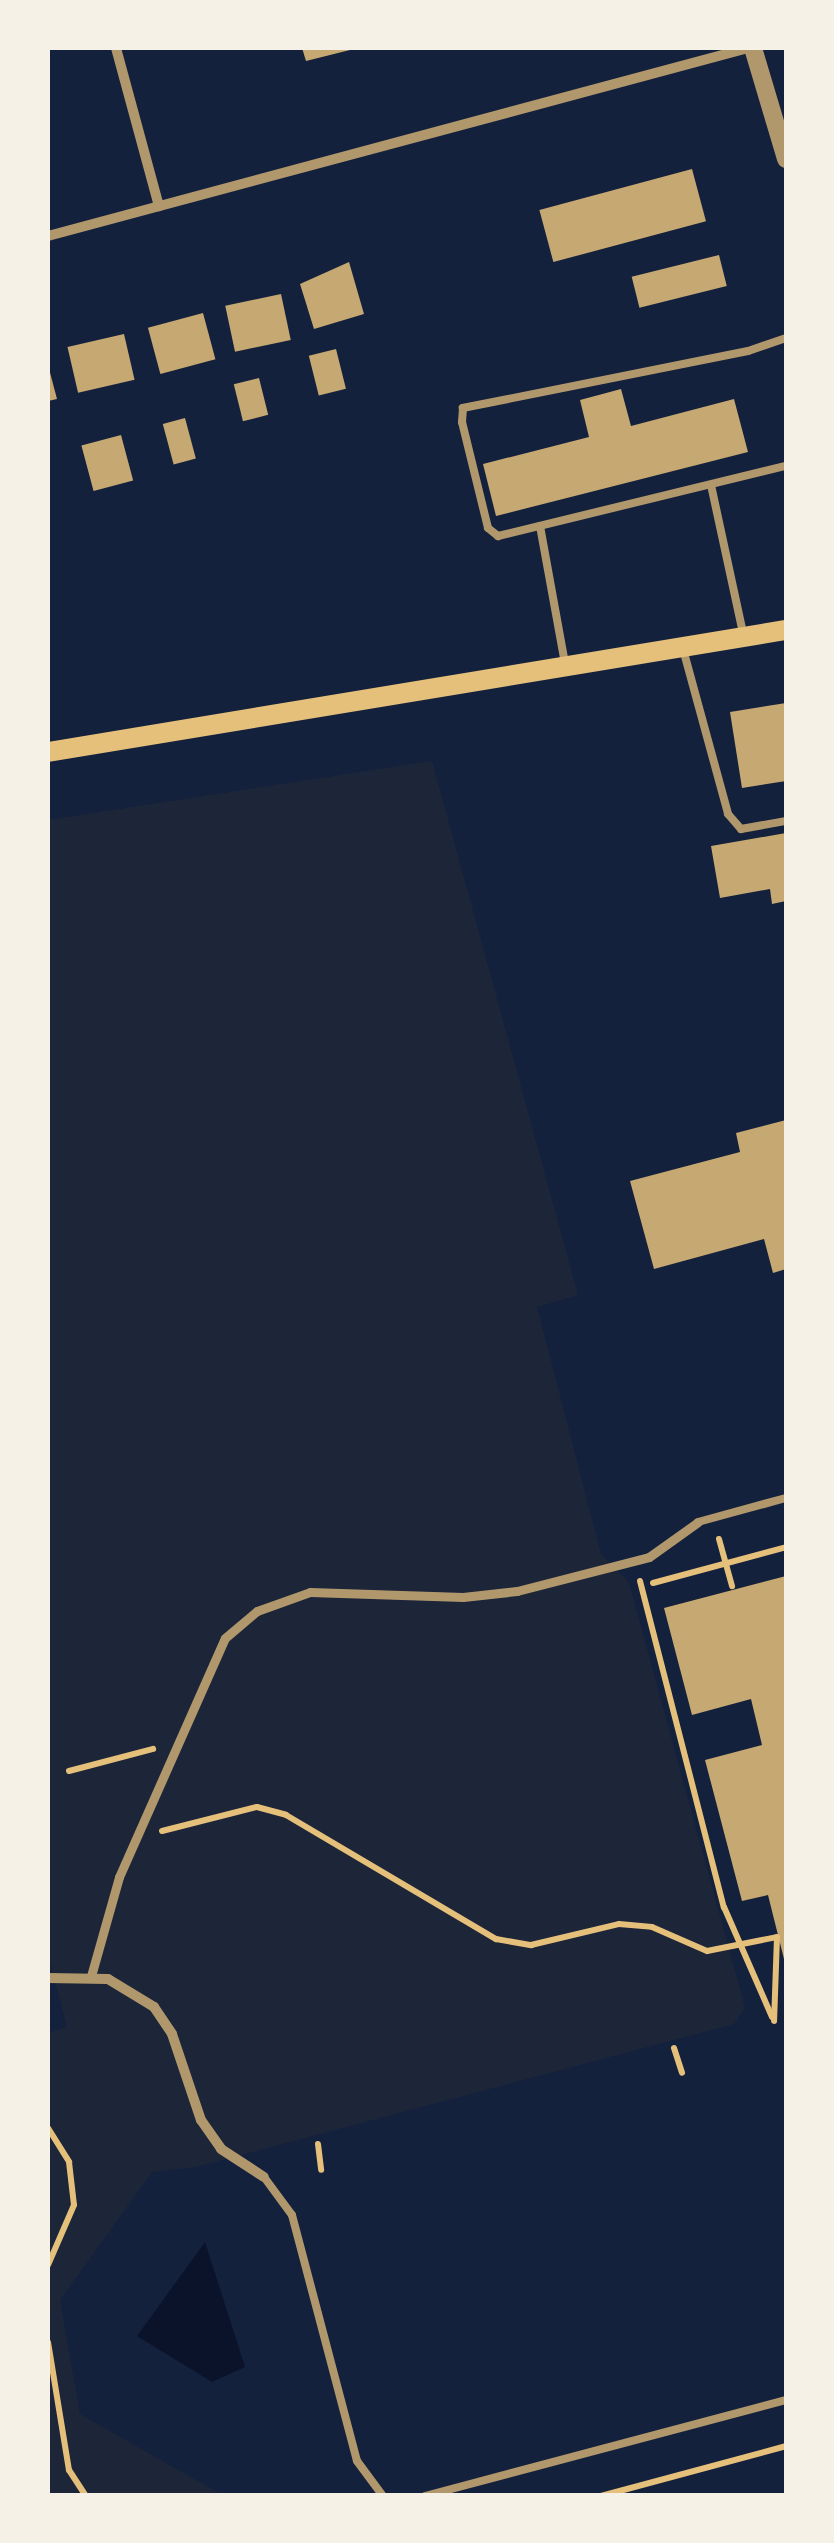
<!DOCTYPE html>
<style>
body{margin:0}
#map{position:relative;width:834px;height:2543px;overflow:hidden;background:#14213d;font-family:Quicksand,sans-serif}
div>[style]{position:absolute}
.green>*{inset:0;background:#1d2539}
.water>*{inset:0;background:#0b132b}
.building>*{inset:0;background:#c6a872;transform-origin:0 0}
.path>*{height:6px;margin:-3px;padding:0 3px;transform-origin:3px;border-radius:3px;background:#e5c07b}
.service>*{height:8px;margin:-4px;padding:0 4px;transform-origin:4px;border-radius:4px;background:#b1986c}
.pedestrian>*{height:9px;margin:-4.5px;padding:0 4.5px;transform-origin:4.5px;border-radius:4.5px;background:#b1986c}
.minor>*{height:10px;margin:-5px;padding:0 5px;transform-origin:5px;border-radius:5px;background:#b1986c}
.tertiary>*{height:18px;margin:-9px;padding:0 9px;transform-origin:9px;border-radius:9px;background:#b1986c}
.secondary>*{height:20px;margin:-10px;padding:0 10px;transform-origin:10px;border-radius:10px;background:#e5c07b}
span{translate:-50% -50%;white-space:nowrap;text-align:center;line-height:1.15;-webkit-text-stroke:8px #f6f1e7;paint-order:stroke}
.frame{position:absolute;inset:0;border:50px solid #f6f1e7;pointer-events:none}
</style>
<div id="map">
<div class="green">
<i style="clip-path:polygon(432px 761px,578px 1295px,537px 1307px,601px 1554px,629px 1583px,745px 2008px,734px 2024px,196px 2167px,152px 2172px,60px 2300px,80px 2414px,224px 2496px,48px 2495px,48px 2033px,67px 2027px,48px 1955px,48px 820px)"></i>
</div>
<div class="water">
<i style="clip-path:polygon(205px 2242px,245px 2367px,212px 2382px,137px 2336px)"></i>
</div>
<div class="building">
<i style="clip-path:polygon(302px 48px,353px 48px,354px 49px,306px 61px)"></i>
<i style="left:692px;top:169px;width:54px;height:158px;rotate:75deg"></i>
<i style="left:719px;top:255px;width:32px;height:90px;rotate:76deg"></i>
<i style="clip-path:polygon(349px 262px,364px 314px,314px 329px,300px 284px)"></i>
<i style="left:281px;top:294px;width:47px;height:57px;rotate:78deg"></i>
<i style="left:203px;top:313px;width:48px;height:57px;rotate:75deg"></i>
<i style="left:124px;top:334px;width:47px;height:58px;rotate:77deg"></i>
<i style="left:336px;top:349px;width:41px;height:28px;rotate:76deg"></i>
<i style="clip-path:polygon(48px 365px,57px 399px,48px 401px)"></i>
<i style="left:259px;top:378px;width:38px;height:26px;rotate:76deg"></i>
<i style="clip-path:polygon(621px 389px,631px 426px,734px 399px,748px 452px,496px 516px,483px 464px,589px 437px,580px 400px)"></i>
<i style="left:185px;top:418px;width:42px;height:23px;rotate:75deg"></i>
<i style="left:121px;top:435px;width:47px;height:41px;rotate:75deg"></i>
<i style="clip-path:polygon(786px 703px,786px 781px,742px 788px,730px 712px)"></i>
<i style="clip-path:polygon(786px 833px,786px 901px,772px 904px,770px 889px,720px 898px,711px 846px)"></i>
<i style="clip-path:polygon(786px 1120px,786px 1269px,773px 1273px,764px 1239px,654px 1269px,630px 1181px,740px 1152px,736px 1133px)"></i>
<i style="clip-path:polygon(786px 1576px,786px 1963px,785px 1963px,768px 1895px,742px 1901px,705px 1760px,762px 1745px,751px 1699px,692px 1715px,664px 1608px)"></i>
</div>
<div class="path">
<i style="left:719px;top:1539px;width:49px;rotate:74.5deg"></i>
<i style="left:640px;top:1581px;width:337px;rotate:75.6deg"></i>
<i style="left:724px;top:1907px;width:120px;rotate:66.4deg"></i>
<i style="left:653px;top:1583px;width:138px;rotate:-15.1deg"></i>
<i style="left:69px;top:1771px;width:87px;rotate:-14.7deg"></i>
<i style="left:162px;top:1831px;width:98px;rotate:-14.2deg"></i>
<i style="left:257px;top:1807px;width:30px;rotate:15deg"></i>
<i style="left:286px;top:1815px;width:244px;rotate:30.6deg"></i>
<i style="left:496px;top:1939px;width:36px;rotate:10deg"></i>
<i style="left:531px;top:1945px;width:90px;rotate:-13.4deg"></i>
<i style="left:619px;top:1924px;width:33px;rotate:5deg"></i>
<i style="left:652px;top:1927px;width:60px;rotate:23.6deg"></i>
<i style="left:707px;top:1951px;width:71px;rotate:-11.3deg"></i>
<i style="left:777px;top:1937px;width:84px;rotate:92deg"></i>
<i style="left:674px;top:2048px;width:26px;rotate:72deg"></i>
<i style="left:48px;top:2128px;width:40px;rotate:58deg"></i>
<i style="left:69px;top:2162px;width:43px;rotate:83.4deg"></i>
<i style="left:74px;top:2205px;width:65px;rotate:113.4deg"></i>
<i style="left:318px;top:2144px;width:26px;rotate:83deg"></i>
<i style="left:48px;top:2342px;width:130px;rotate:80.7deg"></i>
<i style="left:69px;top:2470px;width:31px;rotate:57deg"></i>
<i style="left:601px;top:2496px;width:192px;rotate:-15.1deg"></i>
</div>
<div class="service">
<i style="left:786px;top:338px;width:40px;rotate:161.1deg"></i>
<i style="left:748px;top:351px;width:291px;rotate:168.7deg"></i>
<i style="left:463px;top:408px;width:14px;rotate:94deg"></i>
<i style="left:462px;top:422px;width:109px;rotate:76.2deg"></i>
<i style="left:488px;top:528px;width:13px;rotate:39deg"></i>
<i style="left:498px;top:536px;width:296px;rotate:-13.7deg"></i>
<i style="left:711px;top:485px;width:151px;rotate:77.8deg"></i>
<i style="left:540px;top:526px;width:140px;rotate:79.7deg"></i>
<i style="left:683px;top:649px;width:171px;rotate:74.7deg"></i>
<i style="left:728px;top:814px;width:20px;rotate:49deg"></i>
<i style="left:741px;top:829px;width:46px;rotate:-10.1deg"></i>
<i style="left:698px;top:1522px;width:91px;rotate:-15.3deg"></i>
<i style="left:264px;top:2177px;width:47px;rotate:53.6deg"></i>
<i style="left:292px;top:2215px;width:254px;rotate:75.2deg"></i>
<i style="left:357px;top:2461px;width:44px;rotate:53.4deg"></i>
<i style="left:425px;top:2496px;width:374px;rotate:-14.9deg"></i>
</div>
<div class="pedestrian">
<i style="left:91px;top:1976px;width:103px;rotate:-74.2deg"></i>
<i style="left:119px;top:1877px;width:261px;rotate:-66.1deg"></i>
<i style="left:225px;top:1638px;width:42px;rotate:-40.2deg"></i>
<i style="left:257px;top:1611px;width:56px;rotate:-19.7deg"></i>
<i style="left:310px;top:1592px;width:153px;rotate:1.9deg"></i>
<i style="left:463px;top:1597px;width:54px;rotate:-6.3deg"></i>
<i style="left:517px;top:1591px;width:136px;rotate:-14.4deg"></i>
<i style="left:649px;top:1557px;width:60px;rotate:-35.5deg"></i>
</div>
<div class="minor">
<i style="left:116px;top:48px;width:164px;rotate:74.8deg"></i>
<i style="left:48px;top:236px;width:725px;rotate:-15.03deg"></i>
<i style="left:48px;top:1978px;width:60px;rotate:1deg"></i>
<i style="left:108px;top:1979px;width:54px;rotate:31.3deg"></i>
<i style="left:154px;top:2007px;width:32px;rotate:56deg"></i>
<i style="left:172px;top:2034px;width:91px;rotate:71.4deg"></i>
<i style="left:201px;top:2120px;width:35px;rotate:55deg"></i>
<i style="left:221px;top:2149px;width:51px;rotate:33.1deg"></i>
</div>
<div class="tertiary">
<i style="left:753px;top:48px;width:116px;rotate:73.4deg"></i>
</div>
<div class="secondary">
<i style="left:48px;top:752px;width:748px;rotate:-9.39deg"></i>
</div>
<div class="frame"></div>
</div>
